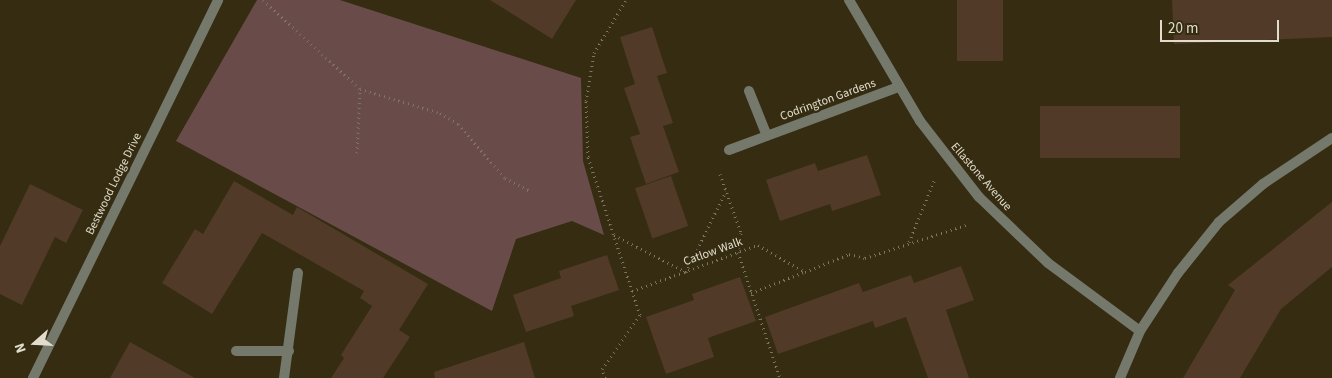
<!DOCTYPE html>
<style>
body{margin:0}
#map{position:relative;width:1332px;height:378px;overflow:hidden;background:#352c11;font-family:"Source Sans 3",sans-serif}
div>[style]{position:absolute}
.green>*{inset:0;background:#694c49}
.building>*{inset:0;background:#513a28;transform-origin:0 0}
.path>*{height:3px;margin-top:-1.5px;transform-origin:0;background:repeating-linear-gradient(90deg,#7d7660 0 1px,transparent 0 5px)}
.street>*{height:10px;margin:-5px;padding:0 5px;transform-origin:5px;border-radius:5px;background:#74796c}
span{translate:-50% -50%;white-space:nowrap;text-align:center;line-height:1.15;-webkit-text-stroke:5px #352c11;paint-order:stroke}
.street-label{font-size:12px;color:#e1dccc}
.north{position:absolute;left:10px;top:318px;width:50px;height:50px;-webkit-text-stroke:4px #352c11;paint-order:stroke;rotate:251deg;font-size:14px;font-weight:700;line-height:20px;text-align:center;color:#e1dccc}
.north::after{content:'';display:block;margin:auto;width:18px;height:22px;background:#e1dccc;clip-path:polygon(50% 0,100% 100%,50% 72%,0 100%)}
.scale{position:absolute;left:1160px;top:20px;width:119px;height:22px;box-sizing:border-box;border:2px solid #e1dccc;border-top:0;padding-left:6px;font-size:15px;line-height:18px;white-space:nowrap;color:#e1dccc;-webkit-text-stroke:4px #352c11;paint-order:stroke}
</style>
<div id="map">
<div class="green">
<i style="clip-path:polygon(257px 0,340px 0,581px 78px,583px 161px,604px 235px,572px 221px,516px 239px,492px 311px,176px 141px)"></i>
</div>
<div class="building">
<i style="clip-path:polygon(490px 0,576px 0,552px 39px)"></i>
<i style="left:957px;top:0;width:46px;height:61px"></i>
<i style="clip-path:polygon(1172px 0,1332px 0,1332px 37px,1174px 44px)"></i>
<i style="clip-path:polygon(652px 27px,667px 73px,657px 76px,673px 123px,663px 126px,679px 172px,646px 184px,630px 137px,640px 134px,624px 88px,635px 84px,620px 37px)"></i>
<i style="left:1040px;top:106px;width:140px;height:52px"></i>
<i style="clip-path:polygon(867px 155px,881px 195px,832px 211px,830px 204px,780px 221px,766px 180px,815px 163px,818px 171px)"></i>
<i style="left:671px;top:176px;width:53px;height:38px;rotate:71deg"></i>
<i style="clip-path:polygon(234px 181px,293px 215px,297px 207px,428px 284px,399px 330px,410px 337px,383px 378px,331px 378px,344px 358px,341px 355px,372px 306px,360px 298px,364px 291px,262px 233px,212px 314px,162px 283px,195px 229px,203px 234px)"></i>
<i style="clip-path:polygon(30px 184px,83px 210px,66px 243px,55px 237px,22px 305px,0 294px,0 246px)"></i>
<i style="clip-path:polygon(1332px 202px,1332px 267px,1281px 309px,1240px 378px,1183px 378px,1235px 290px,1228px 285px)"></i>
<i style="clip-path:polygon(607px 255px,619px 290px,571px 306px,574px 316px,526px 332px,513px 295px,561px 278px,559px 271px)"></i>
<i style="clip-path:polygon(961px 266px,974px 300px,946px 310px,969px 378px,928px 378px,906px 317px,875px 328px,873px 321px,778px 354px,765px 317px,859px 283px,863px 292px,911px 275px,914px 283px)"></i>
<i style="clip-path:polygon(740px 277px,756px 321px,708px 338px,714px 357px,666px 374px,646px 317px,694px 300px,692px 294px)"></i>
<i style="clip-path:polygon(130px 342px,195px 378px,110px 378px)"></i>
<i style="clip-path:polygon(524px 342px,535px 378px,435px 378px,434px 372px)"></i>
</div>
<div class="path">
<i style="left:263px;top:0;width:132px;rotate:42.5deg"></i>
<i style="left:360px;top:89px;width:84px;rotate:16.7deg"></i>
<i style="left:440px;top:113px;width:21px;rotate:31deg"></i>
<i style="left:458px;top:124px;width:72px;rotate:49deg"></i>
<i style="left:505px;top:178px;width:30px;rotate:27deg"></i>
<i style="left:357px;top:153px;width:64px;rotate:-87.3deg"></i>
<i style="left:720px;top:174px;width:63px;rotate:70.4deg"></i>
<i style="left:741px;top:233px;width:19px;rotate:99deg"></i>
<i style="left:738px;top:252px;width:133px;rotate:71.6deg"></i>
<i style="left:614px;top:235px;width:81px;rotate:27.2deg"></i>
<i style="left:686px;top:272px;width:90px;rotate:-63.7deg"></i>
<i style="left:909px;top:242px;width:66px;rotate:-67.7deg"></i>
<i style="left:632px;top:291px;width:134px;rotate:-20.1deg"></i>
<i style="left:758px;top:245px;width:54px;rotate:29.9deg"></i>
<i style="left:805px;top:272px;width:48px;rotate:-22.2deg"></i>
<i style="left:849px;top:254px;width:16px;rotate:14deg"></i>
<i style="left:865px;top:258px;width:109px;rotate:-18.1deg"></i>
<i style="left:751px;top:293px;width:57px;rotate:-21.6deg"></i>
<i style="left:605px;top:378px;width:9px;rotate:-108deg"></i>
<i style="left:602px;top:369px;width:66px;rotate:-54.9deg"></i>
<i style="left:640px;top:315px;width:166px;rotate:-108.2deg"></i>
<i style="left:588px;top:157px;width:56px;rotate:-92deg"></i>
<i style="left:586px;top:101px;width:49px;rotate:-80.5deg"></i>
<i style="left:594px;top:53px;width:62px;rotate:-58.9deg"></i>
</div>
<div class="street">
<i style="left:849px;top:0;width:140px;rotate:59.6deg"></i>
<i style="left:920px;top:121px;width:96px;rotate:52.2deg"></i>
<i style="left:979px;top:197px;width:95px;rotate:43.7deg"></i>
<i style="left:1048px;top:263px;width:114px;rotate:36.5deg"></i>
<i style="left:749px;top:91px;width:48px;rotate:68.2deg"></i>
<i style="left:729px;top:150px;width:180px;rotate:-20.4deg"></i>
<i style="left:236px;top:351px;width:53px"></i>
<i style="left:33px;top:378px;width:421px;rotate:-63.9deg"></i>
<i style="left:284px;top:378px;width:106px;rotate:-82.4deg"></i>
<i style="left:1120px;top:378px;width:51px;rotate:-66.9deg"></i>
<i style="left:1140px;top:331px;width:69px;rotate:-56.8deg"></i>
<i style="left:1178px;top:273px;width:65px;rotate:-51.2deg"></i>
<i style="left:1219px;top:222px;width:58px;rotate:-40.8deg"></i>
<i style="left:1263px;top:184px;width:83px;rotate:-33.7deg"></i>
</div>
<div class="street-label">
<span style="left:828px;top:100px;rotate:-20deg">Codrington Gardens</span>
<span style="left:981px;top:177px;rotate:49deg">Ellastone Avenue</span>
<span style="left:114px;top:184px;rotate:-64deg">Bestwood Lodge Drive</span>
<span style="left:713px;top:252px;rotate:-20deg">Catlow Walk</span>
</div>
<div class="north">N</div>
<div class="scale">20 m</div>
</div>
